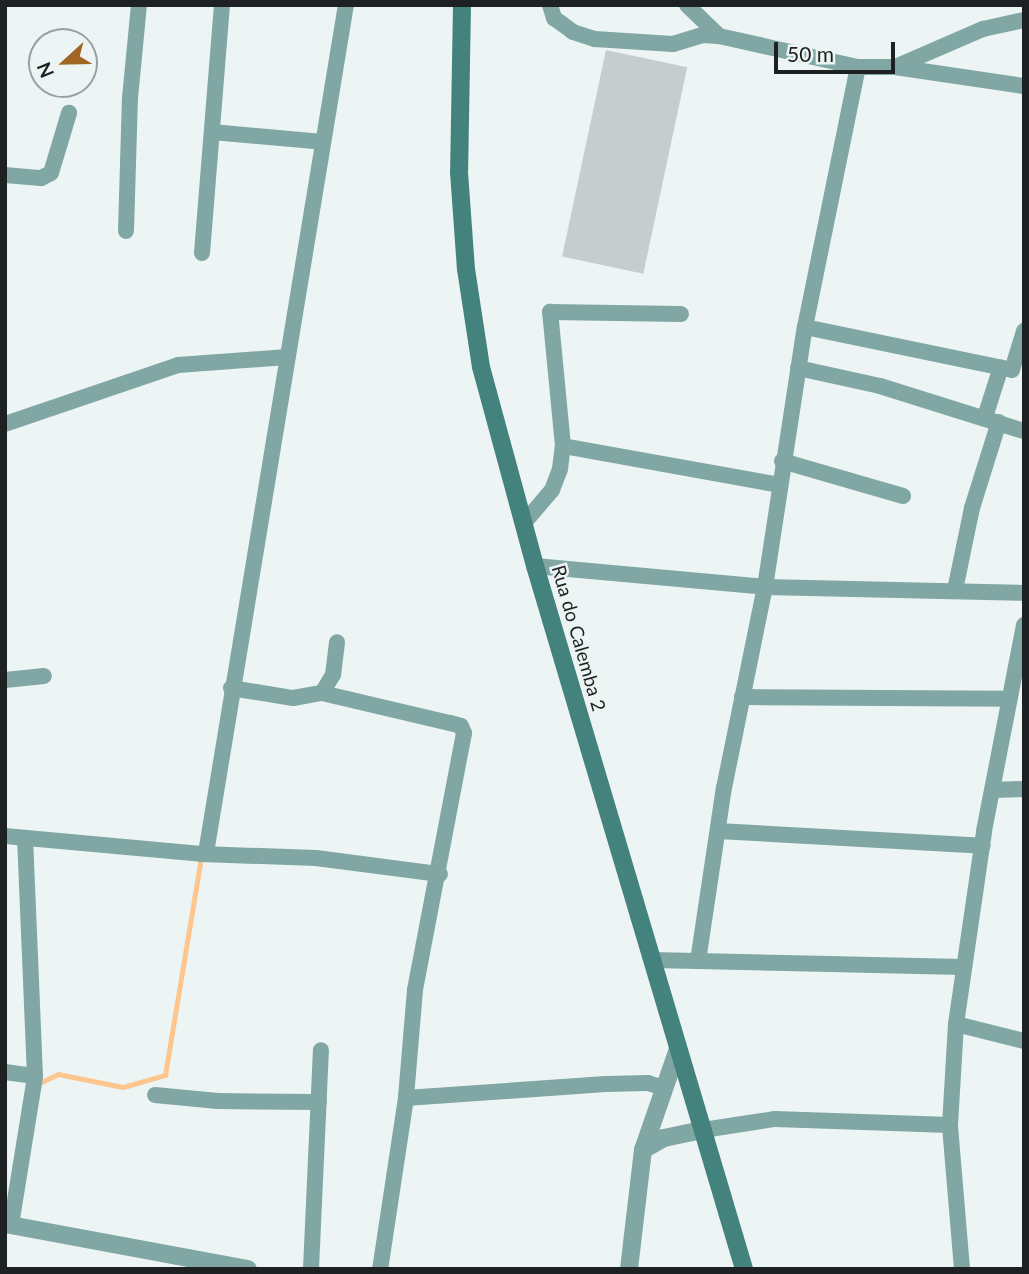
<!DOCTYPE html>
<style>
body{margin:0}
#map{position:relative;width:1029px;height:1274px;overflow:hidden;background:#ecf5f4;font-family:Lato,sans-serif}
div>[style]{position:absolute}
.stream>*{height:5px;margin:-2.5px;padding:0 2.5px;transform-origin:2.5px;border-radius:2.5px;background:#fdc68f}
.building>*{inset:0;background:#c5cdcd;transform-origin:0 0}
.minor>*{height:16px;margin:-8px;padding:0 8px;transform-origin:8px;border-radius:8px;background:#80a7a4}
.tertiary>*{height:18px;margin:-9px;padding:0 9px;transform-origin:9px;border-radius:9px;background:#80a7a4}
.secondary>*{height:18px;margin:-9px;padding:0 9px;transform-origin:9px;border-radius:9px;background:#44827e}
span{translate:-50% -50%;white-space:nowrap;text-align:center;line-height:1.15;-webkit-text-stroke:5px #ecf5f4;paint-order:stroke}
.street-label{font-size:19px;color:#1e2121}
.frame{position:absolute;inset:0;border:7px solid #1e2121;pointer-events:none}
.north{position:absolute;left:28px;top:28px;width:70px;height:70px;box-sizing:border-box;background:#ecf5f4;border:2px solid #9aa0a0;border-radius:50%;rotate:248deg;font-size:19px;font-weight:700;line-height:28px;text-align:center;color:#1e2121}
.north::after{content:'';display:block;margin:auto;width:24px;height:32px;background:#9f6624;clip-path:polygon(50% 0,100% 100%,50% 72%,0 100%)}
.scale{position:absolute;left:774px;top:42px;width:121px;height:32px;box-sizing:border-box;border:4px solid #1e2121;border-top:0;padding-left:9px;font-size:21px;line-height:24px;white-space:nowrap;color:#1e2121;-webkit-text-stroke:5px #ecf5f4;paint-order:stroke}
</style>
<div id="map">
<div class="stream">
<i style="left:37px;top:1084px;width:23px;rotate:-25deg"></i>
<i style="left:58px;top:1074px;width:66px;rotate:11.3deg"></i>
<i style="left:123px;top:1087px;width:44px;rotate:-15.9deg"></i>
<i style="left:165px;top:1075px;width:221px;rotate:-80.6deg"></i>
</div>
<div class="building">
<i style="left:606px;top:50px;width:83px;height:211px;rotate:12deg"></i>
</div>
<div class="minor">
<i style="left:550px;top:5px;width:14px;rotate:73deg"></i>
<i style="left:554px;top:18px;width:24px;rotate:36deg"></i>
<i style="left:573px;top:32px;width:23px;rotate:18deg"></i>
<i style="left:595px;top:39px;width:78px;rotate:3.7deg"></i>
<i style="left:673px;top:44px;width:30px;rotate:-17deg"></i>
<i style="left:702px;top:35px;width:17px;rotate:3deg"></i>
<i style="left:719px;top:36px;width:142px;rotate:12.6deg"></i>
<i style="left:858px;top:67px;width:37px"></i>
<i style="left:895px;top:67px;width:130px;rotate:8.4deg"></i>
<i style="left:687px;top:5px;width:45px;rotate:44.1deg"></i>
<i style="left:895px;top:67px;width:96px;rotate:-23.4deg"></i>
<i style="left:983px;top:29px;width:42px;rotate:-12.4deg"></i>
<i style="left:212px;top:132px;width:111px;rotate:5.1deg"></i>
<i style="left:5px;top:175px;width:36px;rotate:5deg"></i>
<i style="left:41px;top:178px;width:11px;rotate:-27deg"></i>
<i style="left:51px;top:173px;width:63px;rotate:-73.3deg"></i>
<i style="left:126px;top:231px;width:133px;rotate:-88.3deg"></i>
<i style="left:130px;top:98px;width:93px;rotate:-84.5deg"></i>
<i style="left:202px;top:253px;width:249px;rotate:-85.4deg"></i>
<i style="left:805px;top:327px;width:211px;rotate:11.7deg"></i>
<i style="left:1012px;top:370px;width:41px;rotate:-72.9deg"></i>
<i style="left:798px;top:368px;width:84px;rotate:12.4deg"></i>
<i style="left:880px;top:386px;width:151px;rotate:17.4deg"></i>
<i style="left:985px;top:417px;width:52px;rotate:-72.3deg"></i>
<i style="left:5px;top:424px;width:183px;rotate:-18.8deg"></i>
<i style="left:178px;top:365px;width:109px;rotate:-4.2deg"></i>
<i style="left:563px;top:446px;width:220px;rotate:10.2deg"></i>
<i style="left:782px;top:461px;width:126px;rotate:16.1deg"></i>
<i style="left:523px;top:524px;width:45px;rotate:-49.5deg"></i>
<i style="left:552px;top:490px;width:22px;rotate:-69deg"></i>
<i style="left:560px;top:469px;width:23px;rotate:-83deg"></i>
<i style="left:563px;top:446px;width:135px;rotate:-95.5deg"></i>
<i style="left:550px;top:312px;width:131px;rotate:0.9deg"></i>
<i style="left:535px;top:566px;width:231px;rotate:5.2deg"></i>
<i style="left:765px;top:587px;width:259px;rotate:1.3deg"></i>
<i style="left:955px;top:590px;width:84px;rotate:-78.3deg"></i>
<i style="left:972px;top:508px;width:90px;rotate:-72.6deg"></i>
<i style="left:5px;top:680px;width:39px;rotate:-6deg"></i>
<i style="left:231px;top:688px;width:63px;rotate:9.2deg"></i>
<i style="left:293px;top:698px;width:29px;rotate:-10deg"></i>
<i style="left:322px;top:693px;width:21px;rotate:-59deg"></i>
<i style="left:333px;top:675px;width:33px;rotate:-83deg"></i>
<i style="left:322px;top:693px;width:131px;rotate:13.2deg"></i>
<i style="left:450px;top:723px;width:11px;rotate:15deg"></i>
<i style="left:461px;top:726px;width:8px;rotate:67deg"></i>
<i style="left:464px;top:733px;width:262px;rotate:100.8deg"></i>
<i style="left:415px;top:990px;width:108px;rotate:94.8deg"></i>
<i style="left:406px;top:1098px;width:173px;rotate:98.6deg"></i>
<i style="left:742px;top:697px;width:266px;rotate:0.4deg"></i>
<i style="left:993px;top:790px;width:31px;rotate:-2deg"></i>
<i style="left:718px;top:831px;width:265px;rotate:3.2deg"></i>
<i style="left:5px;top:836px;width:197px;rotate:5.2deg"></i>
<i style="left:201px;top:854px;width:115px;rotate:2deg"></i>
<i style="left:316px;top:858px;width:125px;rotate:7.4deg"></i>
<i style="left:206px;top:853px;width:859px;rotate:-80.63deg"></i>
<i style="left:652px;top:960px;width:311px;rotate:1.3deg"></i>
<i style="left:698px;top:961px;width:175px;rotate:-81.5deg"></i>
<i style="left:724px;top:788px;width:205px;rotate:-78.5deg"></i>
<i style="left:765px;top:587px;width:263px;rotate:-81.3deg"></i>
<i style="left:805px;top:327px;width:265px;rotate:-78.5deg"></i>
<i style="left:956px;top:1024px;width:70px;rotate:14deg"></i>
<i style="left:5px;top:1072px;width:30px;rotate:8deg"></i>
<i style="left:155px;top:1095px;width:63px;rotate:5.4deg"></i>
<i style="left:218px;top:1101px;width:101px;rotate:0.6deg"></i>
<i style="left:406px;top:1098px;width:200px;rotate:-4deg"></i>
<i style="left:606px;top:1084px;width:42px;rotate:-1.4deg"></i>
<i style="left:648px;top:1083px;width:16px;rotate:18deg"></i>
<i style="left:703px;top:1130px;width:73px;rotate:-8.7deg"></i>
<i style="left:775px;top:1119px;width:175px;rotate:2deg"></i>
<i style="left:11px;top:1225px;width:151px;rotate:-80.8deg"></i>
<i style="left:35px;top:1076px;width:238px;rotate:-92.4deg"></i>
<i style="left:311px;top:1269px;width:219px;rotate:-87.4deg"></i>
<i style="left:962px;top:1269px;width:144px;rotate:-94.8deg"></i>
<i style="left:950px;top:1125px;width:101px;rotate:-86.6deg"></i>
<i style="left:956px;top:1024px;width:195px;rotate:-81.7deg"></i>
<i style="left:984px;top:831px;width:210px;rotate:-79deg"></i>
</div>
<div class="tertiary">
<i style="left:643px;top:1150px;width:24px;rotate:-30deg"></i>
<i style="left:664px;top:1138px;width:40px;rotate:-12deg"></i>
<i style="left:5px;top:1224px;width:247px;rotate:10.5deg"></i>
<i style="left:629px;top:1269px;width:120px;rotate:-83.3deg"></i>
<i style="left:643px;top:1150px;width:107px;rotate:-70.9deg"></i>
</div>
<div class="secondary">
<i style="left:462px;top:5px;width:167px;rotate:91deg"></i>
<i style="left:459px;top:172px;width:97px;rotate:85.9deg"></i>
<i style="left:466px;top:269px;width:99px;rotate:81.3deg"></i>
<i style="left:481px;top:367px;width:206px;rotate:74.8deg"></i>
<i style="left:535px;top:566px;width:733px;rotate:73.44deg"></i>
</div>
<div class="street-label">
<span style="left:579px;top:638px;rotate:74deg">Rua do Calemba 2</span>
</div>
<div class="frame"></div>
<div class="north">N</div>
<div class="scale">50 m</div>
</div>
